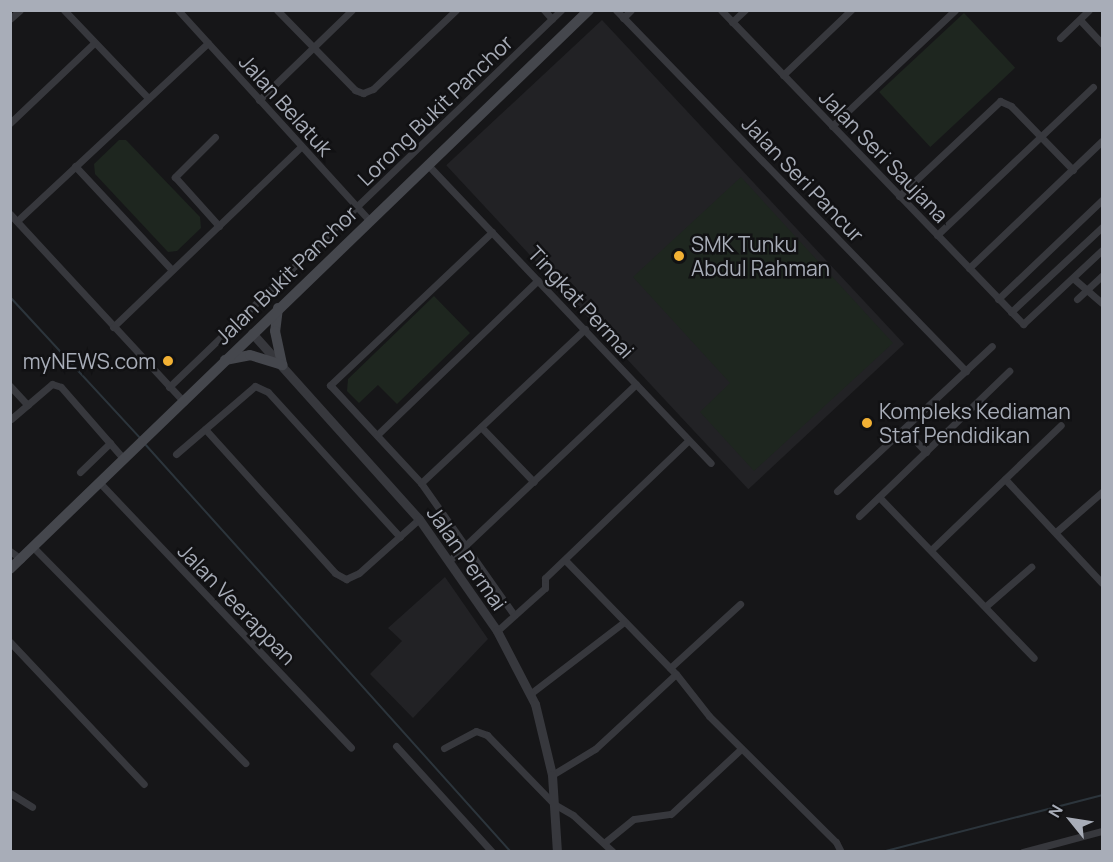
<!DOCTYPE html>
<style>
body{margin:0}
#map{position:relative;width:1113px;height:862px;overflow:hidden;background:#161618;font-family:Manrope,sans-serif}
div>[style]{position:absolute}
.built>*{inset:0;background:#222225;transform-origin:0 0}
.green>*{inset:0;background:#1e261f;transform-origin:0 0}
.stream>*{height:2px;margin:-1px;padding:0 1px;transform-origin:1px;border-radius:1px;background:#2c353c}
.minor>*{height:7px;margin:-3.5px;padding:0 3.5px;transform-origin:3.5px;border-radius:3.5px;background:#37383d}
.tertiary>*{height:9px;margin:-4.5px;padding:0 4.5px;transform-origin:4.5px;border-radius:4.5px;background:#37383d}
.secondary>*{height:10px;margin:-5px;padding:0 5px;transform-origin:5px;border-radius:5px;background:#45474d}
.dots>*{width:16px;height:16px;translate:-50% -50%;box-sizing:border-box;border:3px solid #111113;border-radius:50%}
span{translate:-50% -50%;white-space:nowrap;text-align:center;line-height:1.15;-webkit-text-stroke:5px #111113;paint-order:stroke}
.street-label{font-size:21px;color:#a8adb8}
.poi-label{font-size:21px;color:#a8adb8}
.left{translate:0 -50%;text-align:left}
.right{translate:-100% -50%;text-align:right}
.frame{position:absolute;inset:0;border:12px solid #a8adb8;pointer-events:none}
.north{position:absolute;left:1041px;top:790px;width:60px;height:60px;-webkit-text-stroke:4px #111113;paint-order:stroke;rotate:300deg;font-size:16px;font-weight:700;line-height:24px;text-align:center;color:#a8adb8}
.north::after{content:'';display:block;margin:auto;width:21px;height:27px;background:#a8adb8;clip-path:polygon(50% 0,100% 100%,50% 72%,0 100%)}
</style>
<div id="map">
<div class="built">
<i style="left:602px;top:20px;width:443px;height:213px;rotate:47deg"></i>
<i style="clip-path:polygon(445px 577px,488px 639px,413px 718px,370px 674px,402px 641px,388px 628px)"></i>
</div>
<div class="green">
<i style="left:964px;top:13px;width:75px;height:116px;rotate:47deg"></i>
<i style="clip-path:polygon(119px 140px,126px 140px,200px 217px,201px 228px,177px 251px,168px 252px,95px 174px,94px 164px)"></i>
<i style="clip-path:polygon(741px 177px,893px 343px,754px 471px,700px 412px,730px 383px,633px 277px)"></i>
<i style="clip-path:polygon(434px 296px,470px 333px,397px 404px,378px 385px,359px 403px,347px 391px,348px 379px)"></i>
</div>
<div class="stream">
<i style="left:10px;top:297px;width:192px;rotate:47.3deg"></i>
<i style="left:144px;top:443px;width:550px;rotate:48.1deg"></i>
<i style="left:882px;top:852px;width:227px;rotate:-14.5deg"></i>
</div>
<div class="minor">
<i style="left:64px;top:10px;width:122px;rotate:46.3deg"></i>
<i style="left:178px;top:10px;width:285px;rotate:47.7deg"></i>
<i style="left:277px;top:10px;width:112px;rotate:45.7deg"></i>
<i style="left:355px;top:90px;width:9px;rotate:21deg"></i>
<i style="left:363px;top:93px;width:11px;rotate:-22deg"></i>
<i style="left:373px;top:89px;width:115px;rotate:-43.6deg"></i>
<i style="left:544px;top:10px;width:12px;rotate:48deg"></i>
<i style="left:616px;top:10px;width:503px;rotate:45.89deg"></i>
<i style="left:721px;top:10px;width:436px;rotate:46.1deg"></i>
<i style="left:1023px;top:324px;width:108px;rotate:-43.1deg"></i>
<i style="left:623px;top:18px;width:11px;rotate:-45deg"></i>
<i style="left:10px;top:19px;width:13px;rotate:-42deg"></i>
<i style="left:1080px;top:20px;width:33px;rotate:47deg"></i>
<i style="left:732px;top:22px;width:18px;rotate:-43deg"></i>
<i style="left:1060px;top:38px;width:40px;rotate:-44deg"></i>
<i style="left:783px;top:75px;width:94px;rotate:-43.7deg"></i>
<i style="left:259px;top:100px;width:129px;rotate:-44.1deg"></i>
<i style="left:10px;top:123px;width:116px;rotate:-43.6deg"></i>
<i style="left:832px;top:126px;width:169px;rotate:-43.3deg"></i>
<i style="left:215px;top:137px;width:57px;rotate:135deg"></i>
<i style="left:175px;top:177px;width:66px;rotate:48.1deg"></i>
<i style="left:427px;top:164px;width:412px;rotate:46.5deg"></i>
<i style="left:75px;top:166px;width:142px;rotate:47deg"></i>
<i style="left:899px;top:196px;width:139px;rotate:-43.2deg"></i>
<i style="left:1000px;top:101px;width:12px;rotate:24deg"></i>
<i style="left:1011px;top:106px;width:89px;rotate:45.9deg"></i>
<i style="left:10px;top:214px;width:256px;rotate:47.2deg"></i>
<i style="left:17px;top:221px;width:261px;rotate:-43deg"></i>
<i style="left:492px;top:232px;width:223px;rotate:136.6deg"></i>
<i style="left:330px;top:385px;width:134px;rotate:47.1deg"></i>
<i style="left:421px;top:483px;width:161px;rotate:54.8deg"></i>
<i style="left:937px;top:235px;width:215px;rotate:-43.5deg"></i>
<i style="left:969px;top:268px;width:184px;rotate:-43.7deg"></i>
<i style="left:1073px;top:278px;width:38px;rotate:41deg"></i>
<i style="left:998px;top:299px;width:144px;rotate:-43.6deg"></i>
<i style="left:1077px;top:299px;width:34px;rotate:-43deg"></i>
<i style="left:1011px;top:312px;width:125px;rotate:-43deg"></i>
<i style="left:113px;top:327px;width:260px;rotate:-43.8deg"></i>
<i style="left:10px;top:386px;width:26px;rotate:47deg"></i>
<i style="left:169px;top:387px;width:544px;rotate:-43.88deg"></i>
<i style="left:11px;top:419px;width:54px;rotate:-40.5deg"></i>
<i style="left:52px;top:384px;width:9px;rotate:18deg"></i>
<i style="left:61px;top:387px;width:94px;rotate:48.9deg"></i>
<i style="left:481px;top:427px;width:76px;rotate:46.1deg"></i>
<i style="left:205px;top:429px;width:194px;rotate:47.9deg"></i>
<i style="left:335px;top:573px;width:13px;rotate:29deg"></i>
<i style="left:346px;top:579px;width:14px;rotate:-25deg"></i>
<i style="left:359px;top:573px;width:81px;rotate:-42deg"></i>
<i style="left:904px;top:429px;width:32px;rotate:46deg"></i>
<i style="left:377px;top:435px;width:223px;rotate:-43.9deg"></i>
<i style="left:176px;top:454px;width:104px;rotate:-40.7deg"></i>
<i style="left:255px;top:386px;width:14px;rotate:25deg"></i>
<i style="left:268px;top:392px;width:196px;rotate:47.7deg"></i>
<i style="left:80px;top:472px;width:42px;rotate:-44deg"></i>
<i style="left:1005px;top:479px;width:142px;rotate:47deg"></i>
<i style="left:99px;top:482px;width:366px;rotate:46.5deg"></i>
<i style="left:421px;top:483px;width:225px;rotate:-43.2deg"></i>
<i style="left:837px;top:491px;width:212px;rotate:-43.1deg"></i>
<i style="left:879px;top:497px;width:223px;rotate:46.1deg"></i>
<i style="left:859px;top:516px;width:209px;rotate:-44deg"></i>
<i style="left:1056px;top:532px;width:61px;rotate:-41deg"></i>
<i style="left:33px;top:547px;width:303px;rotate:45.5deg"></i>
<i style="left:931px;top:550px;width:180px;rotate:-43.9deg"></i>
<i style="left:10px;top:551px;width:14px;rotate:36deg"></i>
<i style="left:450px;top:560px;width:256px;rotate:-43.4deg"></i>
<i style="left:565px;top:560px;width:159px;rotate:45.8deg"></i>
<i style="left:676px;top:674px;width:53px;rotate:51.8deg"></i>
<i style="left:709px;top:716px;width:179px;rotate:44.8deg"></i>
<i style="left:836px;top:842px;width:11px;rotate:63deg"></i>
<i style="left:986px;top:606px;width:60px;rotate:-40.9deg"></i>
<i style="left:497px;top:631px;width:64px;rotate:-41.9deg"></i>
<i style="left:545px;top:588px;width:10px;rotate:-90deg"></i>
<i style="left:545px;top:578px;width:199px;rotate:-43.8deg"></i>
<i style="left:10px;top:642px;width:195px;rotate:46.7deg"></i>
<i style="left:670px;top:668px;width:95px;rotate:-42.4deg"></i>
<i style="left:530px;top:694px;width:118px;rotate:-37.5deg"></i>
<i style="left:396px;top:746px;width:143px;rotate:47.8deg"></i>
<i style="left:444px;top:748px;width:36px;rotate:-28deg"></i>
<i style="left:476px;top:731px;width:12px;rotate:20deg"></i>
<i style="left:487px;top:735px;width:96px;rotate:45.8deg"></i>
<i style="left:554px;top:804px;width:22px;rotate:30deg"></i>
<i style="left:573px;top:815px;width:54px;rotate:42.8deg"></i>
<i style="left:552px;top:775px;width:50px;rotate:-31.2deg"></i>
<i style="left:595px;top:749px;width:110px;rotate:-42.8deg"></i>
<i style="left:10px;top:793px;width:26px;rotate:32deg"></i>
<i style="left:604px;top:843px;width:38px;rotate:-39deg"></i>
<i style="left:634px;top:819px;width:37px;rotate:-8deg"></i>
<i style="left:671px;top:814px;width:96px;rotate:-42.9deg"></i>
<i style="left:1023px;top:852px;width:82px;rotate:-14.9deg"></i>
</div>
<div class="tertiary">
<i style="left:252px;top:333px;width:250px;rotate:48.1deg"></i>
<i style="left:419px;top:519px;width:136px;rotate:55.1deg"></i>
<i style="left:497px;top:631px;width:82px;rotate:62.5deg"></i>
<i style="left:535px;top:704px;width:73px;rotate:76.5deg"></i>
<i style="left:552px;top:775px;width:77px;rotate:86.3deg"></i>
</div>
<div class="secondary">
<i style="left:278px;top:308px;width:23px;rotate:97deg"></i>
<i style="left:275px;top:331px;width:35px;rotate:78deg"></i>
<i style="left:225px;top:360px;width:25px;rotate:-11deg"></i>
<i style="left:250px;top:355px;width:34px;rotate:17deg"></i>
<i style="left:10px;top:569px;width:805px;rotate:-43.99deg"></i>
</div>
<div class="dots">
<i style="left:679px;top:256px;background:#f2b134"></i>
<i style="left:168px;top:361px;background:#f2b134"></i>
<i style="left:867px;top:423px;background:#f2b134"></i>
</div>
<div class="street-label">
<span style="left:286px;top:105px;rotate:48deg">Jalan Belatuk</span>
<span style="left:435px;top:110px;rotate:-44deg">Lorong Bukit Panchor</span>
<span style="left:884px;top:156px;rotate:46deg">Jalan Seri Saujana</span>
<span style="left:803px;top:179px;rotate:46deg">Jalan Seri Pancur</span>
<span style="left:286px;top:275px;rotate:-44deg">Jalan Bukit Panchor</span>
<span style="left:581px;top:302px;rotate:47deg">Tingkat Permai</span>
<span style="left:467px;top:558px;rotate:55deg">Jalan Permai</span>
<span style="left:237px;top:604px;rotate:46deg">Jalan Veerappan</span>
</div>
<div class="poi-label">
<span class="left" style="left:691px;top:256px">SMK Tunku<br>Abdul Rahman</span>
<span class="right" style="left:156px;top:361px">myNEWS.com</span>
<span class="left" style="left:879px;top:423px">Kompleks Kediaman<br>Staf Pendidikan</span>
</div>
<div class="frame"></div>
<div class="north">N</div>
</div>
